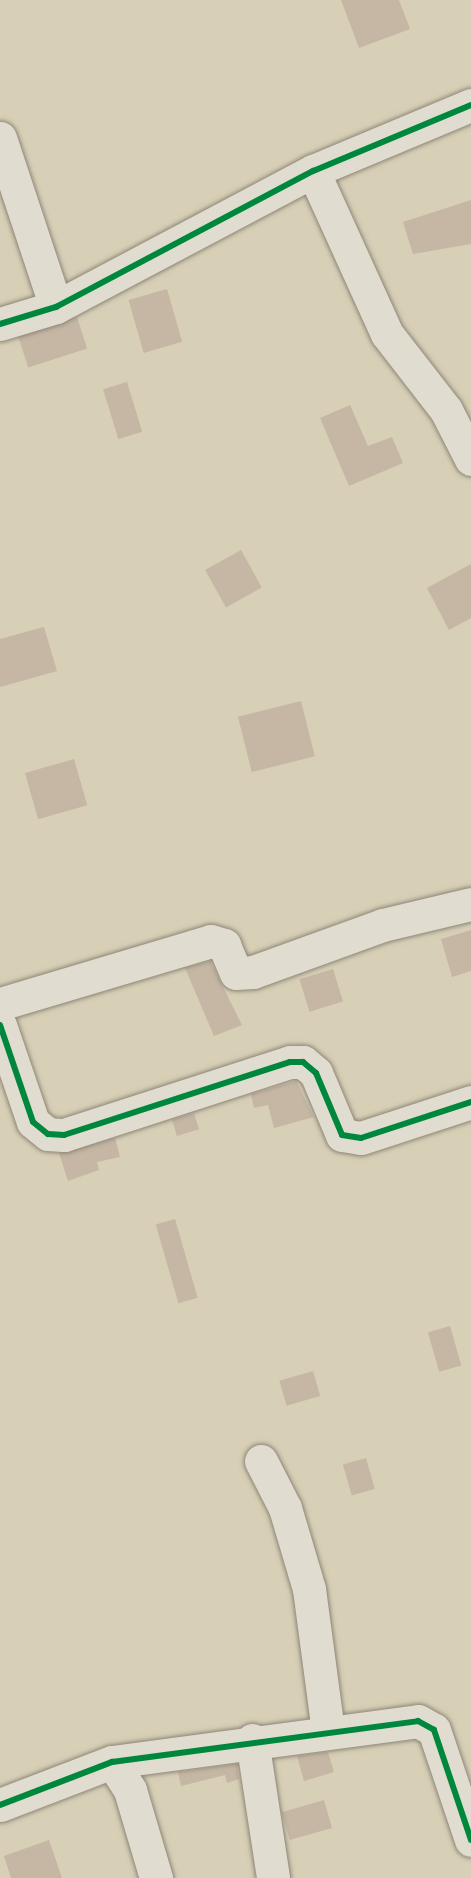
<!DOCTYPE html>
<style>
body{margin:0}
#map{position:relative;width:471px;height:1878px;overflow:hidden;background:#d7cfb6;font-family:"Libre Caslon Text",serif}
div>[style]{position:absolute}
.building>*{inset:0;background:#c5b7a4;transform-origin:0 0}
.roads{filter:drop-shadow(0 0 2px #8e8677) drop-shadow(0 0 2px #8e8677)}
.minor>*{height:33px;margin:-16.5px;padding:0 16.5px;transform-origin:16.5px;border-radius:16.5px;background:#e0dccf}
.cycleway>*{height:6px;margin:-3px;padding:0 3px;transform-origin:3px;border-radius:3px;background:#00873e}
span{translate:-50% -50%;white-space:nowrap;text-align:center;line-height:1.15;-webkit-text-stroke:5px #ede4c7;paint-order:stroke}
</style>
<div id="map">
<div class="building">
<i style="clip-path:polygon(341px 0,399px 0,410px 29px,359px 48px)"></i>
<i style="clip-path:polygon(471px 200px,471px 244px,413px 254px,403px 222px)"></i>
<i style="left:167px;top:289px;width:55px;height:40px;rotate:74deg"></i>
<i style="left:77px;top:317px;width:33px;height:62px;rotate:72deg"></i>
<i style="left:127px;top:382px;width:52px;height:25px;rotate:73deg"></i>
<i style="clip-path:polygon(350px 405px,368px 446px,392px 437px,403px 463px,349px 486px,320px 418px)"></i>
<i style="left:241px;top:550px;width:43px;height:41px;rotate:61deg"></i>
<i style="clip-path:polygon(471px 564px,471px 618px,449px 630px,427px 588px)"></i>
<i style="clip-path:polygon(44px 627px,57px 671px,0 687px,0 639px)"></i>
<i style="left:301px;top:701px;width:57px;height:65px;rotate:76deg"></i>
<i style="left:74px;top:759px;width:48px;height:51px;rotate:74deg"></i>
<i style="clip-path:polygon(471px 930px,471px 971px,452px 977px,441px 939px)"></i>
<i style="clip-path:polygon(210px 961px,242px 1025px,214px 1036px,185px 968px)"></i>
<i style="left:333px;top:969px;width:34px;height:35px;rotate:73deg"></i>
<i style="clip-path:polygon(296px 1081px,314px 1117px,274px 1128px,268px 1105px,254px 1108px,251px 1094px)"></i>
<i style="left:194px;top:1113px;width:17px;height:23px;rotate:73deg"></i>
<i style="clip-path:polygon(115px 1138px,120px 1157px,97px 1162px,99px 1170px,68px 1181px,59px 1153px)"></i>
<i style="left:175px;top:1219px;width:82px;height:20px;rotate:74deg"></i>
<i style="left:450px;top:1326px;width:41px;height:23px;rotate:74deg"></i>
<i style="left:313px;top:1371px;width:26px;height:35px;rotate:74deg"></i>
<i style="left:366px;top:1458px;width:32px;height:24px;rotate:74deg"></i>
<i style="clip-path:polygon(328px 1752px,334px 1772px,304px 1781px,297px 1756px)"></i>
<i style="clip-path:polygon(237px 1764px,239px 1779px,227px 1783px,225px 1775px,181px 1786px,178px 1772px)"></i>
<i style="left:324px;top:1800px;width:29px;height:44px;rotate:74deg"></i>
<i style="clip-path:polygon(49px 1840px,62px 1878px,11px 1878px,4px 1856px)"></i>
</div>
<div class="roads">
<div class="minor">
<i style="left:0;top:138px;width:178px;rotate:71.7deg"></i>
<i style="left:313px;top:171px;width:179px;rotate:65.6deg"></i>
<i style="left:387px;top:334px;width:96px;rotate:52.2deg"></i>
<i style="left:446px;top:410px;width:55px;rotate:63deg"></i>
<i style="left:0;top:324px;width:59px;rotate:-16.9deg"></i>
<i style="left:56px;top:307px;width:291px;rotate:-27.9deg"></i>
<i style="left:313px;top:171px;width:171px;rotate:-22.7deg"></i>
<i style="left:0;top:1004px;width:220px;rotate:-16.6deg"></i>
<i style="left:211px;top:941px;width:14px;rotate:17deg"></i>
<i style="left:224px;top:945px;width:30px;rotate:67deg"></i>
<i style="left:236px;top:973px;width:17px;rotate:-3deg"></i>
<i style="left:253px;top:972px;width:138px;rotate:-19.9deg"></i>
<i style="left:383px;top:925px;width:90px;rotate:-13.4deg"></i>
<i style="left:0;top:1025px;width:102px;rotate:71.2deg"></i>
<i style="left:33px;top:1122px;width:19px;rotate:39deg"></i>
<i style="left:48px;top:1134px;width:16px;rotate:4deg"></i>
<i style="left:64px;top:1135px;width:237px;rotate:-17.9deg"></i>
<i style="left:290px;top:1062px;width:13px"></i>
<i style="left:303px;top:1062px;width:17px;rotate:40deg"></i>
<i style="left:316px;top:1073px;width:67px;rotate:67.2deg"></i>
<i style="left:342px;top:1135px;width:19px;rotate:9deg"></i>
<i style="left:361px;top:1138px;width:116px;rotate:-18.1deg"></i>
<i style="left:261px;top:1461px;width:53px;rotate:62.9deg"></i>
<i style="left:285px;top:1508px;width:84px;rotate:73.5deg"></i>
<i style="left:309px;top:1589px;width:144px;rotate:82.4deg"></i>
<i style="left:252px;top:1740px;width:140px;rotate:81.3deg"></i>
<i style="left:112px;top:1762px;width:33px;rotate:57deg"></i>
<i style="left:130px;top:1790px;width:92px;rotate:73.5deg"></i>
<i style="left:0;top:1805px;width:120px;rotate:-21deg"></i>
<i style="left:112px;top:1762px;width:309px;rotate:-7.6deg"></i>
<i style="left:418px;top:1721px;width:18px;rotate:29deg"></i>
<i style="left:434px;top:1730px;width:116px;rotate:71.4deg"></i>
</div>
</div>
<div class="cycleway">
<i style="left:0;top:324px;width:59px;rotate:-16.9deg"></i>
<i style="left:56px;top:307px;width:291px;rotate:-27.9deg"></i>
<i style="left:313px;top:171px;width:171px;rotate:-22.7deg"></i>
<i style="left:0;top:1025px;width:102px;rotate:71.2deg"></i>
<i style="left:33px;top:1122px;width:19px;rotate:39deg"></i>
<i style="left:48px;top:1134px;width:16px;rotate:4deg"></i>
<i style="left:64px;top:1135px;width:237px;rotate:-17.9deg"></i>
<i style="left:290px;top:1062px;width:13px"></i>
<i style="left:303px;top:1062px;width:17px;rotate:40deg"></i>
<i style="left:316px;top:1073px;width:67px;rotate:67.2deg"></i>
<i style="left:342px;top:1135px;width:19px;rotate:9deg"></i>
<i style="left:361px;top:1138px;width:116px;rotate:-18.1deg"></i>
<i style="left:0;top:1805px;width:120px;rotate:-21deg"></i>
<i style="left:112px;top:1762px;width:309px;rotate:-7.6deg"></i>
<i style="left:418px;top:1721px;width:18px;rotate:29deg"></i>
<i style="left:434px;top:1730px;width:116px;rotate:71.4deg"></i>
</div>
</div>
